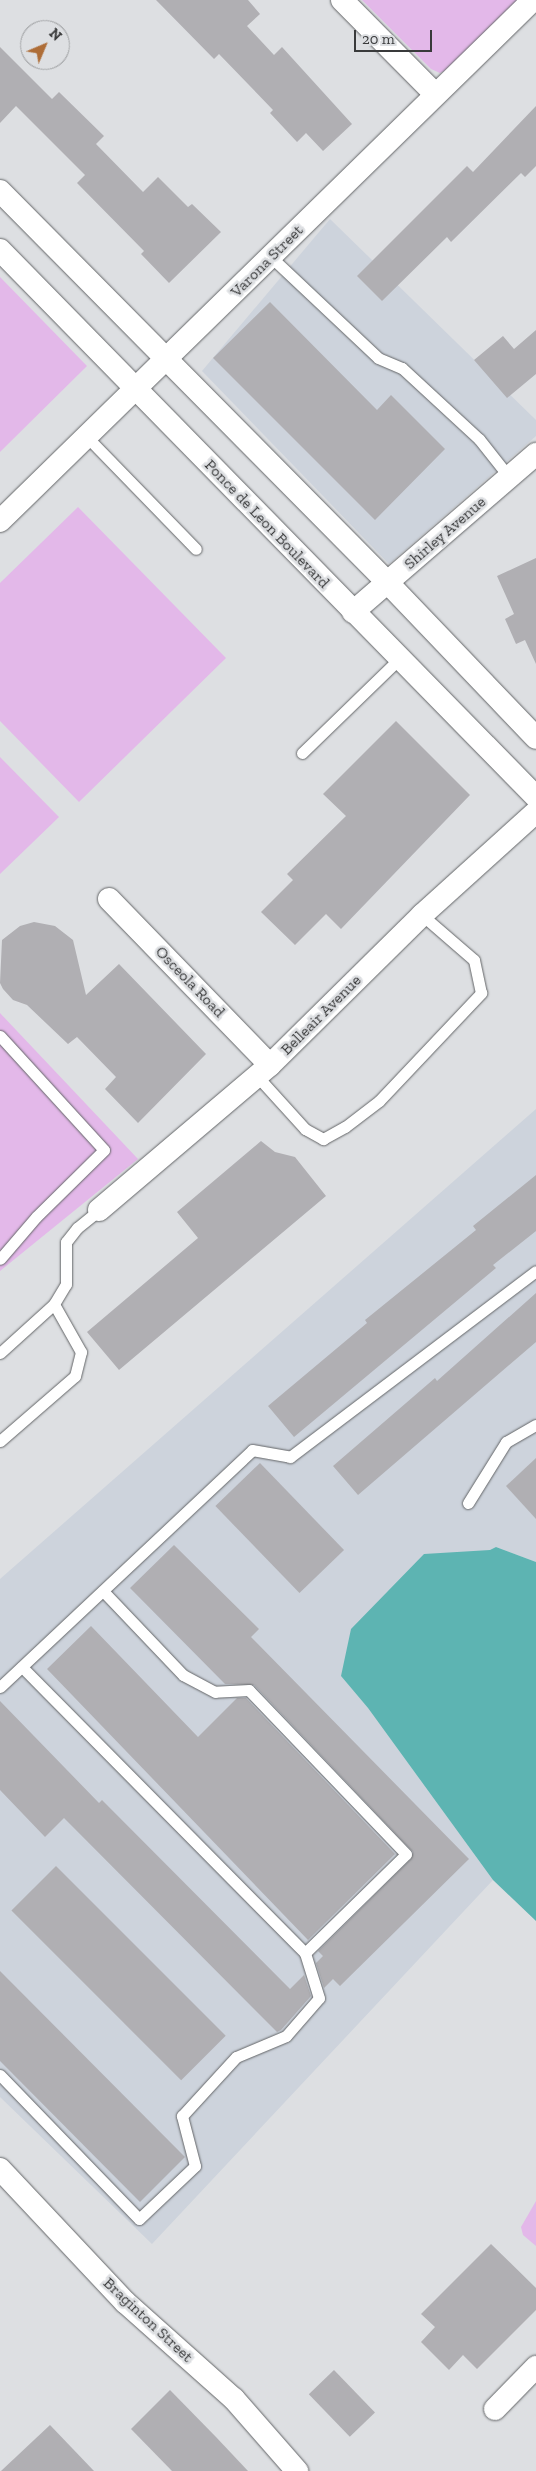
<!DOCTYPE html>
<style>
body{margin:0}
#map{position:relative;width:536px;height:2471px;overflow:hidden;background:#dddfe2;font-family:"Zilla Slab",serif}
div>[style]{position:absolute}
.built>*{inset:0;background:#cdd3dc}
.green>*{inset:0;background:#e3b8e9}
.water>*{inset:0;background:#5db4b2}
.building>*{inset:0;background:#b0afb3;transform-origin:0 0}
.roads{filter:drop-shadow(0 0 1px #636567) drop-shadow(0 0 1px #636567)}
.lane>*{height:11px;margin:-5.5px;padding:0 5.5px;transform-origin:5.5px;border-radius:5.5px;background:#fff}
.street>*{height:22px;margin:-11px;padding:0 11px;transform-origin:11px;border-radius:11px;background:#fff}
span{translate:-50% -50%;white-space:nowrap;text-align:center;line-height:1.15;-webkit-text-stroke:5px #dddfe2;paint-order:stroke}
.street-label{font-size:16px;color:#393a3b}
.north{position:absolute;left:20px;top:20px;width:50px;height:50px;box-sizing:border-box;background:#dddfe2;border:1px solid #9b9d9f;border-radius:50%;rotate:45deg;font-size:14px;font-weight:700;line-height:20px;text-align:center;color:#393a3b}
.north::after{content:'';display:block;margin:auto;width:18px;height:22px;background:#ae6d37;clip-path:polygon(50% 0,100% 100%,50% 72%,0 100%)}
.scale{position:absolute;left:354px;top:30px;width:78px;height:22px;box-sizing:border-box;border:2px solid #393a3b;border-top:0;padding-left:6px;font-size:15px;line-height:18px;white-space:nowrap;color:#393a3b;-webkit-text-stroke:4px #dddfe2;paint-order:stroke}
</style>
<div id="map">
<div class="built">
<i style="clip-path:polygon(330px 219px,536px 420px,536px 436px,389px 564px,202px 371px)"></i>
<i style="clip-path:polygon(536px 1109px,536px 1562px,496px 1547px,341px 1676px,368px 1708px,493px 1880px,152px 2244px,0 2097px,0 1579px)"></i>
</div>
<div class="green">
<i style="clip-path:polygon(362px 0,519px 0,452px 67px,440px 73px,431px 69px)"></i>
<i style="clip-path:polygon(0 277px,87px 366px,0 452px)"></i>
<i style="clip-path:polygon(78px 507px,226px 658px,79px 802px,0 721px,0 583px)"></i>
<i style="clip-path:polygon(0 757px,59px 817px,0 874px)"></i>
<i style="clip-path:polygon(0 1013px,138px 1159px,0 1271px)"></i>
<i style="clip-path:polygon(536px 2201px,536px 2246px,523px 2235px,521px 2227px)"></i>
</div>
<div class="water">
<i style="clip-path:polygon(496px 1547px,536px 1562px,536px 1921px,493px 1880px,368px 1708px,341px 1676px,351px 1629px,424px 1554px,490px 1550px)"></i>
</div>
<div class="building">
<i style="clip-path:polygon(156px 0,248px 0,260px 14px,247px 26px,274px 55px,282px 47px,352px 124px,323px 151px,306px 133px,297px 142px,270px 113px,273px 110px,219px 54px,214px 59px)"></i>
<i style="clip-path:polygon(0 47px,52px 99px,59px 92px,104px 136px,96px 144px,143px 192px,158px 177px,188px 207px,192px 204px,221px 232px,169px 283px,141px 254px,144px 251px,77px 183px,85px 175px,16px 106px,0 123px)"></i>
<i style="clip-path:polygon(536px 106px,536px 166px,525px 177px,521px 173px,451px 242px,447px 237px,382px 301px,357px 276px,467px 166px,473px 172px)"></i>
<i style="clip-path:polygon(270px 302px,377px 410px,391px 395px,445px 449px,375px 520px,213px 358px)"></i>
<i style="clip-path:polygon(536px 330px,536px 374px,507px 398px,474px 360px,503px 336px,514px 349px)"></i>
<i style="clip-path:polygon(536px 558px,536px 664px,525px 640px,516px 644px,505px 619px,514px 614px,497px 576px)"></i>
<i style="clip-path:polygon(396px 721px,470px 795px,341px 929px,326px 914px,295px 945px,261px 912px,293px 880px,287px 874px,346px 816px,323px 794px)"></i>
<i style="clip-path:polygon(34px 922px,55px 926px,73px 940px,86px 995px,119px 964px,206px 1054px,138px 1123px,105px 1089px,116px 1077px,77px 1037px,68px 1044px,27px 1005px,13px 1000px,3px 989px,0 983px,2px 940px,20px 926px)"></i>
<i style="clip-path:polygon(261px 1141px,275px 1152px,295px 1157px,326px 1196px,119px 1370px,87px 1332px,198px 1238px,177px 1212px)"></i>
<i style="clip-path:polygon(536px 1175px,536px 1231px,493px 1265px,496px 1268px,294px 1437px,268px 1406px,367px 1323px,365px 1320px,476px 1230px,473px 1226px)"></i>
<i style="clip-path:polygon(536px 1293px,536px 1342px,358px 1495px,333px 1466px,435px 1378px,437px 1381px)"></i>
<i style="clip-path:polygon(536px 1458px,536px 1519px,506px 1486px)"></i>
<i style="left:260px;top:1463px;width:121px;height:62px;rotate:46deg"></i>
<i style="clip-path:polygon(174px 1545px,259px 1629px,251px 1637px,469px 1859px,340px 1986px,333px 1979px,324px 1988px,316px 1963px,323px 1956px,318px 1951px,411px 1859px,413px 1852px,254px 1685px,225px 1684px,130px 1588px)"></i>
<i style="clip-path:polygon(91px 1626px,198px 1737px,237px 1698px,246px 1698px,395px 1854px,308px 1940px,47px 1669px)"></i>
<i style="clip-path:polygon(0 1701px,99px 1803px,102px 1800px,290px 1989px,304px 1975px,311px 1996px,281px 2030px,277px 2032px,64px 1818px,45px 1837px,0 1790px)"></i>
<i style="left:56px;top:1866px;width:240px;height:63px;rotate:45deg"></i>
<i style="clip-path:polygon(0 1971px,185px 2157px,140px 2202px,0 2061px)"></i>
<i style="clip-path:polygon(491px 2244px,536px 2288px,536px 2310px,477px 2369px,463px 2355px,449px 2370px,421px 2342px,435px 2327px,421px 2314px)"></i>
<i style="left:334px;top:2370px;width:59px;height:35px;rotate:46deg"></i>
<i style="clip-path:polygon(170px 2390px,216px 2437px,248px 2471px,172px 2471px,131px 2429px)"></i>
<i style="clip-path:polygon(50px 2425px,94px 2471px,1px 2471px)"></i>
</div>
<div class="roads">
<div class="lane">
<i style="left:271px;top:257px;width:147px;rotate:43.3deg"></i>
<i style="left:378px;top:358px;width:26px;rotate:23deg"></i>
<i style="left:402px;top:368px;width:105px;rotate:42.7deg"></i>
<i style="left:479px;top:439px;width:48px;rotate:51.7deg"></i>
<i style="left:87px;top:437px;width:156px;rotate:45.8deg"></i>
<i style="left:302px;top:753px;width:135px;rotate:-44.1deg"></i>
<i style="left:0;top:1036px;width:154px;rotate:47.6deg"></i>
<i style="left:104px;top:1150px;width:95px;rotate:135.4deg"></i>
<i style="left:36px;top:1217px;width:55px;rotate:130.6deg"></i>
<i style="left:257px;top:1076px;width:72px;rotate:47.8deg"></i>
<i style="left:305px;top:1129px;width:21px;rotate:29deg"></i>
<i style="left:323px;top:1139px;width:25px;rotate:-29deg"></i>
<i style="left:345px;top:1127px;width:43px;rotate:-37.4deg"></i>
<i style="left:379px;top:1101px;width:149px;rotate:-46.6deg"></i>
<i style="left:481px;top:993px;width:34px;rotate:-102deg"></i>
<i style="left:474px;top:960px;width:69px;rotate:-139.1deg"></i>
<i style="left:0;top:1353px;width:73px;rotate:-42.2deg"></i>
<i style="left:54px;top:1304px;width:23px;rotate:-59deg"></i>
<i style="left:66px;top:1284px;width:42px;rotate:-90deg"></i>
<i style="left:66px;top:1242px;width:18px;rotate:-52deg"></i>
<i style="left:77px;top:1228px;width:28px;rotate:-39deg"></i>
<i style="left:0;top:1441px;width:99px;rotate:-40.9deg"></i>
<i style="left:75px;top:1376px;width:25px;rotate:-76deg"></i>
<i style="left:81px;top:1352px;width:55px;rotate:-119.4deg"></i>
<i style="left:468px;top:1503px;width:72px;rotate:-58.1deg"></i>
<i style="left:506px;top:1442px;width:34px;rotate:-30deg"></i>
<i style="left:22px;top:1667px;width:402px;rotate:45.3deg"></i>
<i style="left:0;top:1687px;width:346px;rotate:-43.2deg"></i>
<i style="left:252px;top:1450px;width:39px;rotate:10deg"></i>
<i style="left:290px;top:1457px;width:308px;rotate:-37.1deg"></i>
<i style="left:0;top:2075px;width:200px;rotate:46deg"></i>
<i style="left:139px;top:2219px;width:77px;rotate:-43.4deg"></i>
<i style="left:195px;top:2166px;width:52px;rotate:-104.6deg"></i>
<i style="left:182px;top:2116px;width:80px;rotate:-47.5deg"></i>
<i style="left:236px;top:2057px;width:54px;rotate:-22.8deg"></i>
<i style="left:286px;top:2036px;width:50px;rotate:-49deg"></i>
<i style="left:319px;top:1998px;width:47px;rotate:-107.3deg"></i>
<i style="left:305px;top:1953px;width:141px;rotate:-44.4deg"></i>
<i style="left:406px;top:1854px;width:227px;rotate:-133.8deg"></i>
<i style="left:249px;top:1690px;width:34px;rotate:177deg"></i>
<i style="left:215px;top:1692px;width:36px;rotate:-152deg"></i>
<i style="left:183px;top:1675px;width:116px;rotate:-133.6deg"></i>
</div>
<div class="street">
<i style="left:342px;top:0;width:132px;rotate:45.3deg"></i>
<i style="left:0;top:191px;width:552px;rotate:45.29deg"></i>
<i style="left:388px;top:583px;width:214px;rotate:46.3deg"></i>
<i style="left:0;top:250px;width:766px;rotate:45.58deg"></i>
<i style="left:0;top:521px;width:745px;rotate:-44.35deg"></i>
<i style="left:353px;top:612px;width:242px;rotate:-40.8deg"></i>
<i style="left:109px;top:899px;width:231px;rotate:45.9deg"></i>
<i style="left:99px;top:1210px;width:224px;rotate:-40.3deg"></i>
<i style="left:270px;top:1065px;width:214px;rotate:-44.6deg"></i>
<i style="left:422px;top:915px;width:154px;rotate:-42.1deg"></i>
<i style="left:0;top:2169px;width:183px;rotate:46.8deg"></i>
<i style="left:125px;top:2302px;width:146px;rotate:41.7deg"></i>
<i style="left:234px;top:2399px;width:96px;rotate:48.8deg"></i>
<i style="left:495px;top:2409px;width:59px;rotate:-45.7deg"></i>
</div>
</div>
<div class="street-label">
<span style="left:267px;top:261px;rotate:-45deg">Varona Street</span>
<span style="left:267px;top:524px;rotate:46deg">Ponce de Leon Boulevard</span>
<span style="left:445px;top:533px;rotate:-41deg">Shirley Avenue</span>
<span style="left:190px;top:982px;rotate:46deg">Osceola Road</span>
<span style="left:321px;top:1015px;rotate:-45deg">Belleair Avenue</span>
<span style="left:148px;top:2320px;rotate:43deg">Braginton Street</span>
</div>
<div class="north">N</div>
<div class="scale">20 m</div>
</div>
